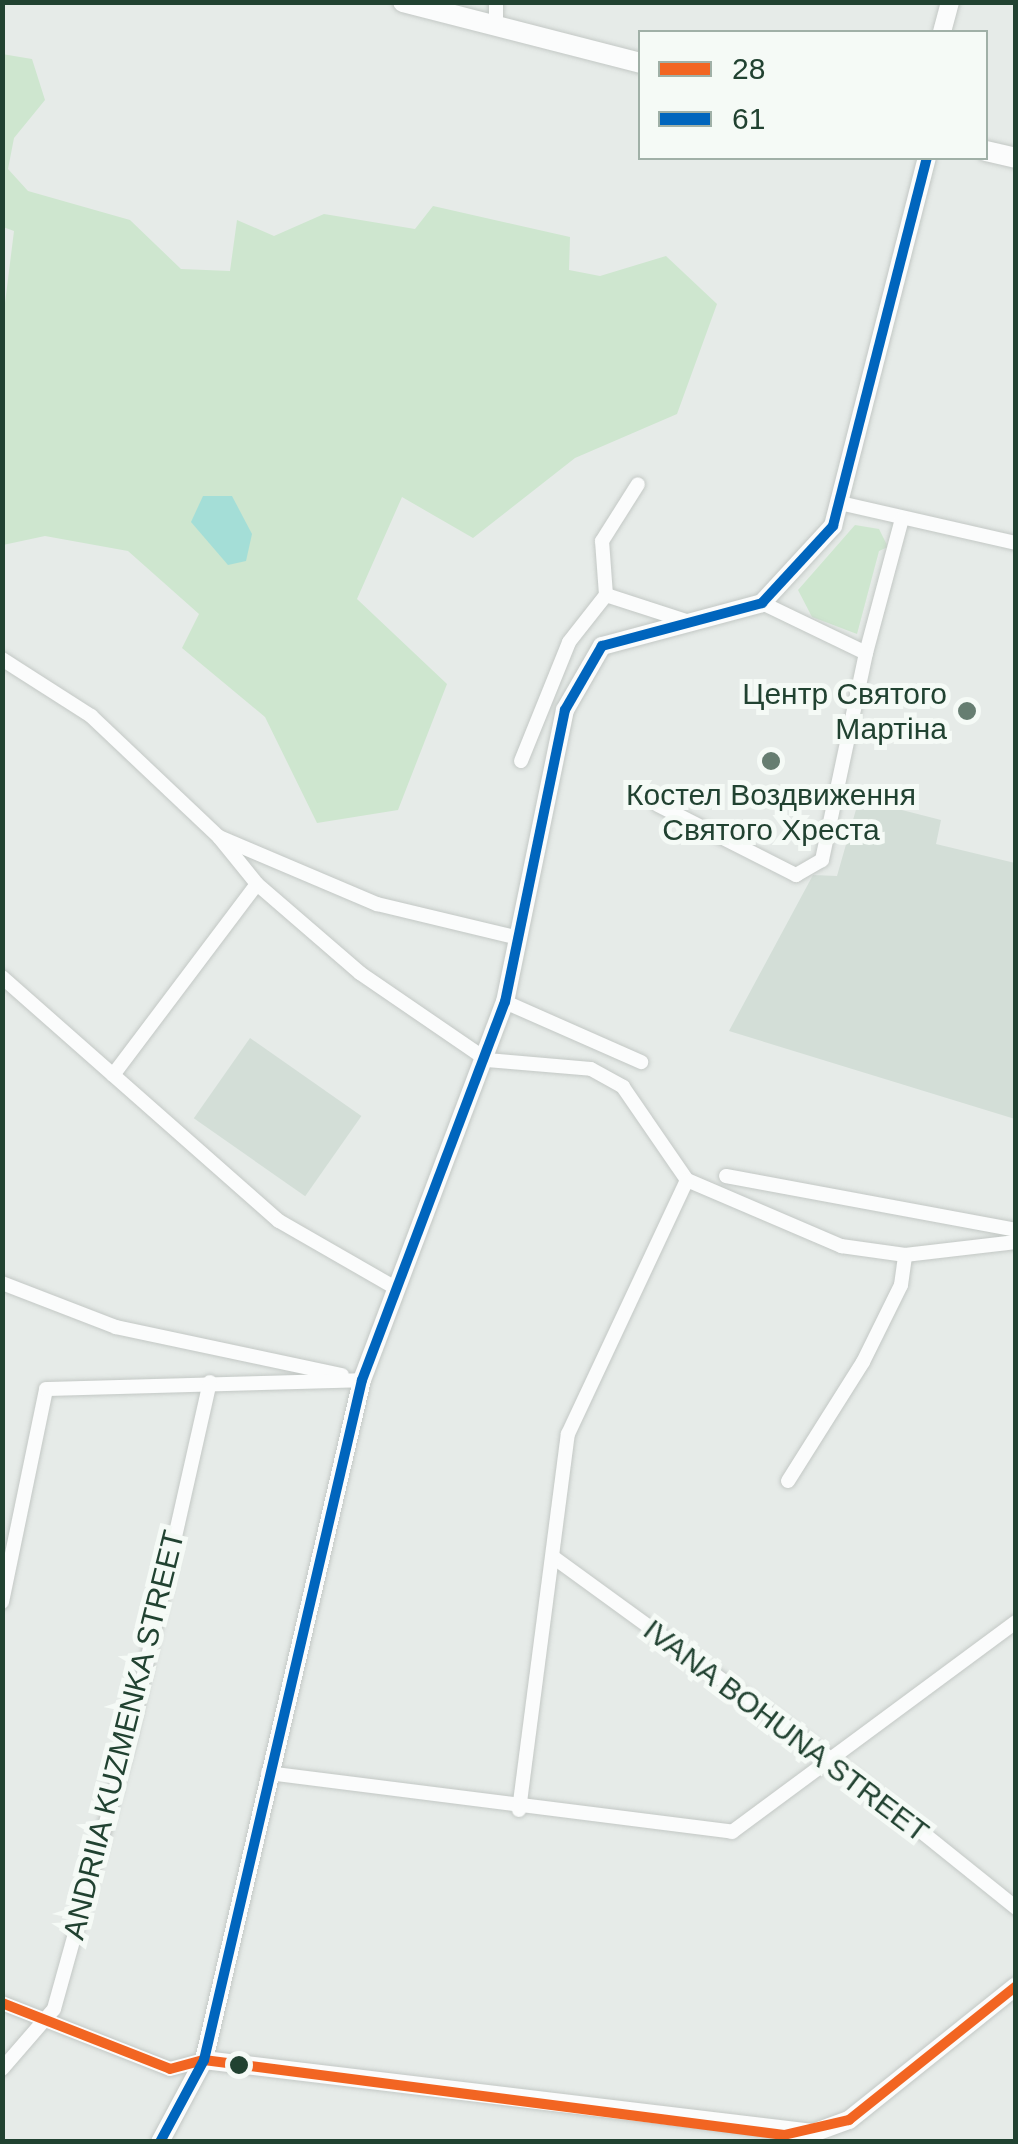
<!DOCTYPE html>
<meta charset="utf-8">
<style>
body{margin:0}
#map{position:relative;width:1018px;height:2144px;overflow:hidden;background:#e6ebe8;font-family:Arial,sans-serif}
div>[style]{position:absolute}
.built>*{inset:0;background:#d3ded7;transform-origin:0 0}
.green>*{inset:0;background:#cee6cf}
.water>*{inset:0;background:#a4ded7}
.roads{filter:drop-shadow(0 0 2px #c3c8c5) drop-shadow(0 0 2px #c3c8c5)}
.minor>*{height:14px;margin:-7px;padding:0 7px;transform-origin:7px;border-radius:7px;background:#fbfcfc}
.tertiary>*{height:18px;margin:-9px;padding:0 9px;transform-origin:9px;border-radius:9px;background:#fbfcfc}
.secondary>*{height:20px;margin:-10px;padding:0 10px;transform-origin:10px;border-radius:10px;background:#fbfcfc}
.bus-1>*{height:10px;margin:-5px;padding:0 5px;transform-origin:5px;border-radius:5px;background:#f26522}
.bus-2>*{height:10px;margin:-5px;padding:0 5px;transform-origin:5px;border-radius:5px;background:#0065bd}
.dots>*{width:28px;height:28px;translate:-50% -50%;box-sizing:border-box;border:5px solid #f5faf6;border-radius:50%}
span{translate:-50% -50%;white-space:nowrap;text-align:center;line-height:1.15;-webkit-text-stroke:10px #f5faf6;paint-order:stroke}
.poi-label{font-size:30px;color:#214231}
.right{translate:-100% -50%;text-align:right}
.street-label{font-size:30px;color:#214231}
.frame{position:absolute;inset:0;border:5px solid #214231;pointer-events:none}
.legend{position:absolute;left:638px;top:30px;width:350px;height:130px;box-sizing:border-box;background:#f5faf6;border:2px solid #a0b0a7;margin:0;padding:12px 18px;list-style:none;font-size:30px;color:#214231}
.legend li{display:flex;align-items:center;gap:20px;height:50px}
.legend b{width:50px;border:2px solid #a0b0a7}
</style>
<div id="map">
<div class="built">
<i style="clip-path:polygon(859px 799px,941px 820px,936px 844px,1015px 863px,1015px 1119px,729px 1031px,813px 875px,837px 876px)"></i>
<i style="left:250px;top:1038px;width:136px;height:98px;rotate:35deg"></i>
</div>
<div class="green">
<i style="clip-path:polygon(2px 54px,32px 59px,45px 100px,14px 138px,8px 169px,28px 191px,130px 220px,181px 269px,230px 271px,237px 220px,274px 236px,324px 214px,415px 229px,433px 206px,570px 237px,569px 270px,600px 276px,666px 256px,717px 304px,677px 414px,575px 458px,473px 538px,402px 497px,357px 599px,447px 684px,398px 810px,317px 823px,265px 717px,182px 648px,199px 614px,128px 551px,45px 536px,3px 545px,2px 327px,14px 231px,3px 227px)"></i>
<i style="clip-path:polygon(855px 525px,879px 529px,888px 547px,879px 551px,857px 634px,812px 617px,798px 590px)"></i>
</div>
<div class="water">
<i style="clip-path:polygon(203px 496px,232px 496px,252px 534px,246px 561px,228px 565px,191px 522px)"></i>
</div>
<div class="roads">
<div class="minor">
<i style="left:496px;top:26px;width:24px;rotate:-90deg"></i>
<i style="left:844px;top:504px;width:176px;rotate:12.8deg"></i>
<i style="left:606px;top:595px;width:84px;rotate:18deg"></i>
<i style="left:762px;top:603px;width:115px;rotate:25.7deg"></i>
<i style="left:866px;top:653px;width:139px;rotate:-75deg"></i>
<i style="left:2px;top:659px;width:106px;rotate:32.6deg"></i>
<i style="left:91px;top:716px;width:176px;rotate:43.4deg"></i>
<i style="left:219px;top:837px;width:172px;rotate:23deg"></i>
<i style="left:377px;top:904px;width:141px;rotate:13.5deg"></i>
<i style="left:521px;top:761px;width:128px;rotate:-68deg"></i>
<i style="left:569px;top:642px;width:60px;rotate:-51.8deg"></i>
<i style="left:606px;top:595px;width:54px;rotate:-94.2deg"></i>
<i style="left:602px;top:541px;width:67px;rotate:-57.7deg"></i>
<i style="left:658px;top:805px;width:155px;rotate:26.9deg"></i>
<i style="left:796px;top:875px;width:30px;rotate:-30deg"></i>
<i style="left:822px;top:860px;width:212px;rotate:-78deg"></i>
<i style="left:219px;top:837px;width:60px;rotate:51deg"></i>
<i style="left:257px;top:884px;width:136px;rotate:40.8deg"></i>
<i style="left:360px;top:973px;width:154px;rotate:34.4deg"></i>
<i style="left:487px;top:1060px;width:104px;rotate:4.9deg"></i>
<i style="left:591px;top:1069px;width:37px;rotate:29deg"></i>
<i style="left:623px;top:1087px;width:113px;rotate:55.5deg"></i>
<i style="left:687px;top:1180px;width:168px;rotate:23.2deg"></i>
<i style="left:841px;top:1246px;width:65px;rotate:8deg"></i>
<i style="left:905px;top:1255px;width:112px;rotate:-6.7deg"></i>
<i style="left:2px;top:977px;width:369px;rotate:41.4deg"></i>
<i style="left:279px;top:1221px;width:133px;rotate:29.9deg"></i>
<i style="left:505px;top:1002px;width:149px;rotate:23.8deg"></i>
<i style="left:113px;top:1075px;width:239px;rotate:-53deg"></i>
<i style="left:726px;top:1176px;width:295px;rotate:10.5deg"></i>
<i style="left:2px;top:1283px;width:122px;rotate:21.1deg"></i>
<i style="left:116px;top:1327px;width:231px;rotate:12deg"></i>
<i style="left:788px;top:1481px;width:141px;rotate:-57.8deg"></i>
<i style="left:863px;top:1362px;width:86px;rotate:-63.7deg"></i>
<i style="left:901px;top:1285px;width:30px;rotate:-82deg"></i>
<i style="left:553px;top:1557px;width:344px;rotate:36deg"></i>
<i style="left:831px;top:1759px;width:238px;rotate:38.8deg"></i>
<i style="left:2px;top:1602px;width:217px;rotate:-78.3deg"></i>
<i style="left:46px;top:1389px;width:316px;rotate:-1.6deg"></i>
<i style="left:268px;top:1773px;width:468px;rotate:7.2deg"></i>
<i style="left:732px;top:1832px;width:353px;rotate:-36.5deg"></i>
<i style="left:519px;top:1810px;width:379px;rotate:-82.6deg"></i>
<i style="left:568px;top:1434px;width:280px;rotate:-64.9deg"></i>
<i style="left:2px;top:2003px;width:180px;rotate:21.4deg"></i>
<i style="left:170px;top:2069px;width:35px;rotate:-15deg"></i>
<i style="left:2px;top:2069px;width:79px;rotate:-49.1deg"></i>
<i style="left:54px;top:2009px;width:278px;rotate:-74.4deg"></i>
<i style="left:129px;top:1741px;width:368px;rotate:-77.3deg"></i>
</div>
<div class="tertiary">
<i style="left:942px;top:32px;width:31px;rotate:-75deg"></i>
<i style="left:204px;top:2060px;width:613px;rotate:6.84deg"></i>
<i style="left:813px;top:2133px;width:38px;rotate:-20deg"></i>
<i style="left:849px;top:2120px;width:214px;rotate:-38.7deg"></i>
<i style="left:160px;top:2142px;width:93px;rotate:-61.8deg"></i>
<i style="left:204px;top:2060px;width:698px;rotate:-76.92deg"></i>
<i style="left:362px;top:1380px;width:404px;rotate:-69.3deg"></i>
<i style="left:505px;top:1002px;width:298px;rotate:-78.4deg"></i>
<i style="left:565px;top:710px;width:74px;rotate:-60deg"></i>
<i style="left:602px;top:646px;width:166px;rotate:-15deg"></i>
<i style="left:762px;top:603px;width:105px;rotate:-47.3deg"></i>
<i style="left:833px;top:526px;width:380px;rotate:-75.7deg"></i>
</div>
<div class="secondary">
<i style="left:403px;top:2px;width:245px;rotate:14.4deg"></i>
<i style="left:986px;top:151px;width:31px;rotate:13deg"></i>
</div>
</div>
<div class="bus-1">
<i style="left:2px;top:2003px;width:180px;rotate:21.4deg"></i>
<i style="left:170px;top:2069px;width:35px;rotate:-15deg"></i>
<i style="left:204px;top:2060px;width:585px;rotate:7.37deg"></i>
<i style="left:784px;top:2135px;width:67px;rotate:-13deg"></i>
<i style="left:849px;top:2120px;width:214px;rotate:-38.7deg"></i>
</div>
<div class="bus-2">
<i style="left:160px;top:2142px;width:93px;rotate:-61.8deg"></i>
<i style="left:204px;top:2060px;width:698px;rotate:-76.92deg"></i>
<i style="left:362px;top:1380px;width:404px;rotate:-69.3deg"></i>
<i style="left:505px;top:1002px;width:298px;rotate:-78.4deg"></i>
<i style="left:565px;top:710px;width:74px;rotate:-60deg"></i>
<i style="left:602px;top:646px;width:166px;rotate:-15deg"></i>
<i style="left:762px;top:603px;width:105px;rotate:-47.3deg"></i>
<i style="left:833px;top:526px;width:380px;rotate:-75.7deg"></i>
</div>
<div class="dots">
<i style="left:967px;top:711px;background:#667d71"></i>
<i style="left:771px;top:761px;background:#667d71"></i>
<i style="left:239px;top:2065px;background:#214231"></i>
</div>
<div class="poi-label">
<span class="right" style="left:947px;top:711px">Центр Святого<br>Мартіна</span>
<span style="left:771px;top:812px">Костел Воздвиження<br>Святого Хреста</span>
</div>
<div class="street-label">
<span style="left:786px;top:1731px;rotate:37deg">IVANA BOHUNA STREET</span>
<span style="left:124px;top:1735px;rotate:-76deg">ANDRIIA KUZMENKA STREET</span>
</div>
<div class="frame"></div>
<ul class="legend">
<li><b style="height:12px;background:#f26522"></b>28</li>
<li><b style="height:12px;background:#0065bd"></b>61</li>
</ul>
</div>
